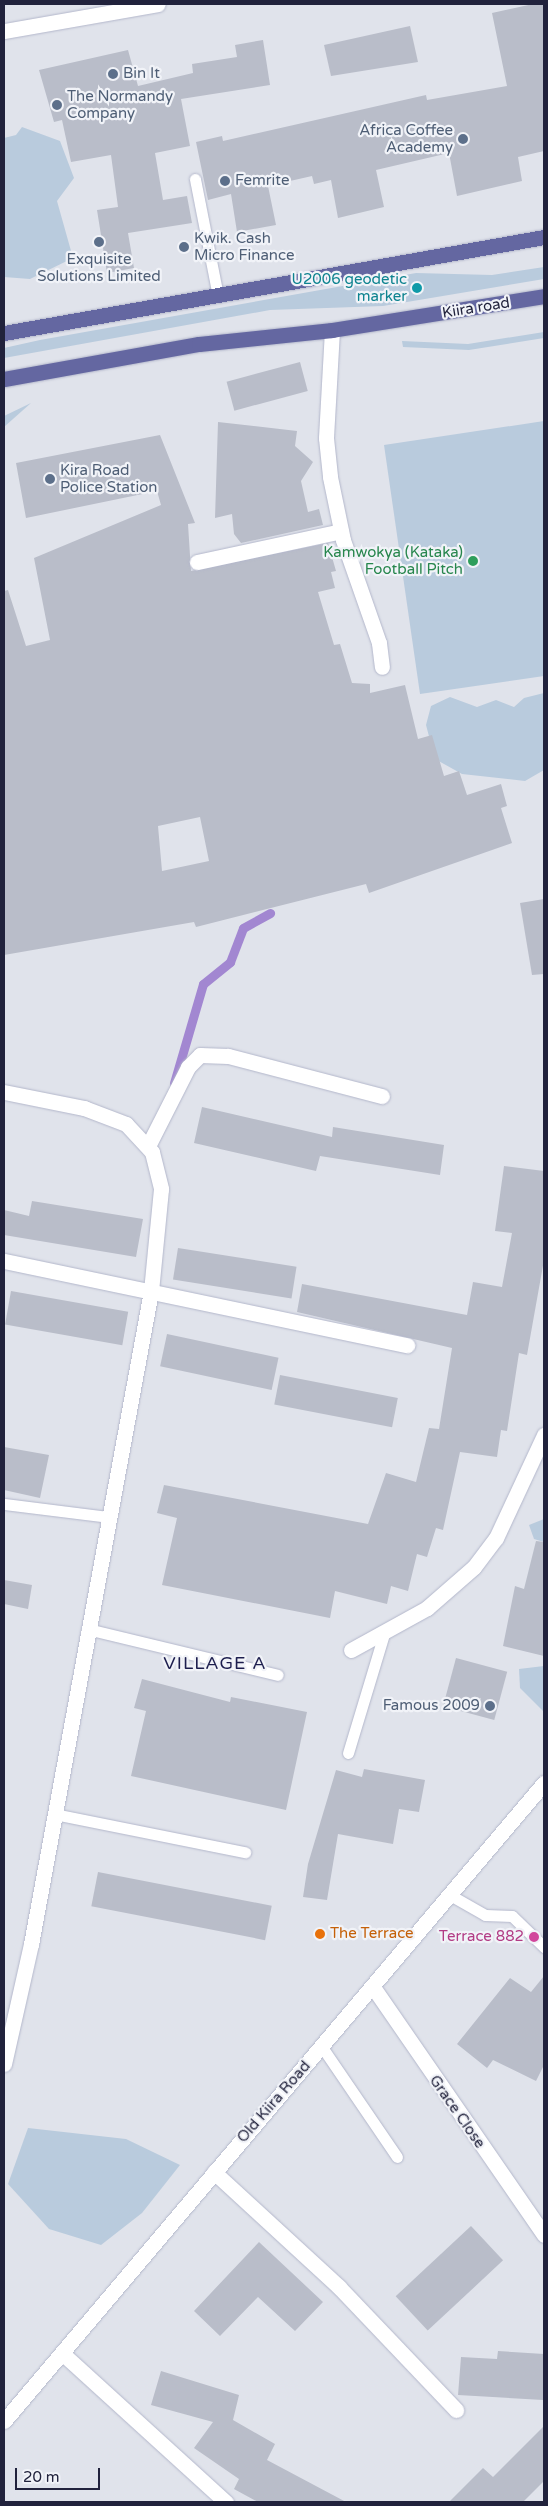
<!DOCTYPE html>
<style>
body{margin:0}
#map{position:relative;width:548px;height:2506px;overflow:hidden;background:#e0e3eb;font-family:"Varela Round",sans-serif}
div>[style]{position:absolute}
.green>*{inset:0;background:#b9cbdd}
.stream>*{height:9px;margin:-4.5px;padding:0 4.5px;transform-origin:4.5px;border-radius:4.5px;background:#a287d1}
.building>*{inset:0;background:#b9bdc9;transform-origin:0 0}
.roads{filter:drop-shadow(0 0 1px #b3b7cb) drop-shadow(0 0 1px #b3b7cb)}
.lane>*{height:11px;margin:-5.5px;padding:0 5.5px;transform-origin:5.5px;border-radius:5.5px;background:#fff}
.street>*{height:15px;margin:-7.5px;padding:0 7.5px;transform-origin:7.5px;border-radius:7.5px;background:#fff}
.secondary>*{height:15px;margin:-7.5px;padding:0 7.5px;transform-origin:7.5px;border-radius:7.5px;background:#fff}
.primary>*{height:15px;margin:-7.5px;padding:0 7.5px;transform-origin:7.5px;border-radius:7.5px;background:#6467a1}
.dots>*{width:14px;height:14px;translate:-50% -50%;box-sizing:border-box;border:2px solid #f1f3f8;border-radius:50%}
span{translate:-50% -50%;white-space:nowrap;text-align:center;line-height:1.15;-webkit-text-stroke:4.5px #f1f3f8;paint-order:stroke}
.service-label{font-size:15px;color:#4e5e75}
.left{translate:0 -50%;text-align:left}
.right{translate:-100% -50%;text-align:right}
.culture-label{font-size:15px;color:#0d838f}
.street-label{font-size:15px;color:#21223c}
.leisure-label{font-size:15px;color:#27864d}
.food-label{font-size:15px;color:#c56008}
.hotel-label{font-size:15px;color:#b23c85}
.quarter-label{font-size:18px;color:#1d1e4e;letter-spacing:1px}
.frame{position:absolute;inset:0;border:5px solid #21223c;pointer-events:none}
.scale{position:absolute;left:15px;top:2468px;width:85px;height:22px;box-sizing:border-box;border:2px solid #21223c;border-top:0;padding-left:6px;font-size:15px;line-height:18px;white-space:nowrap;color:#21223c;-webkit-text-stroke:4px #f1f3f8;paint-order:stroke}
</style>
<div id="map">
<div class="green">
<i style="clip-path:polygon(22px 127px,60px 141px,74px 178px,57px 201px,73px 258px,30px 279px,4px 277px,4px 138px,16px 135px)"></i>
<i style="clip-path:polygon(544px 267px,544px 279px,383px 306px,270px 310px,4px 358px,4px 348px,40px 340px,416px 273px,492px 275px)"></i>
<i style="clip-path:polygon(544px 332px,544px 338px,469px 350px,403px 347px,402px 341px,468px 344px)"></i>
<i style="clip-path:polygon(31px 403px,4px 427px,4px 416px)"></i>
<i style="clip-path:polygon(544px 421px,544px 676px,420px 694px,384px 445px)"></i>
<i style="clip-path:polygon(544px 693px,544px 770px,525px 781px,462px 774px,435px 759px,426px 725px,431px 706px,450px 697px,477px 707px,496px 700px,514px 707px,524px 698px)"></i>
<i style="clip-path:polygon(544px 1519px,544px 1542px,534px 1539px,529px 1525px)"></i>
<i style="clip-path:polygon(544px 1666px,544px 1712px,520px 1688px,519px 1669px)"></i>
<i style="clip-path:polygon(28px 2128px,126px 2139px,180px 2165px,142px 2213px,101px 2245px,49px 2229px,8px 2184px)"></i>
</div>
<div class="stream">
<i style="left:174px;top:1083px;width:103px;rotate:-73.7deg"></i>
<i style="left:203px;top:984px;width:35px;rotate:-39deg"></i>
<i style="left:230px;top:962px;width:36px;rotate:-69deg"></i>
<i style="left:243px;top:928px;width:31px;rotate:-29deg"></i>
</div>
<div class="building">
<i style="clip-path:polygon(533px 4px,544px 4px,544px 151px,518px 157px,522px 181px,457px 196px,449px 153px,376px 170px,384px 207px,338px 218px,331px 180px,314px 184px,312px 176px,268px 186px,276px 225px,237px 232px,231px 194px,208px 200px,196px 142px,222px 136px,223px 141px,426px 95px,427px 100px,507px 86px,492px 13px)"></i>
<i style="clip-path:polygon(410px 26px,418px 62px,331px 76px,324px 45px)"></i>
<i style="clip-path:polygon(263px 40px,270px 85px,181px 99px,190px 146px,155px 153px,163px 200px,187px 196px,192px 223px,128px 233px,134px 268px,107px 273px,97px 210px,118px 207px,111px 155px,71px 162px,62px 120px,54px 122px,39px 70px,128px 50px,138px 86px,193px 73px,192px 64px,237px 57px,235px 45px)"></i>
<i style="left:300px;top:362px;width:30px;height:76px;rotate:75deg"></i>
<i style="clip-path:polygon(218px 422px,297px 431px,295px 446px,313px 462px,301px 481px,308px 512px,319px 509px,323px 525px,241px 543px,234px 534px,232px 514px,215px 518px)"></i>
<i style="clip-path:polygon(evenodd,160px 435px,195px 523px,188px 524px,191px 571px,328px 543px,336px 571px,331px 572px,335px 588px,318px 592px,334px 645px,340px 644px,352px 683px,370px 684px,370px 693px,405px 685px,418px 739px,432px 735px,444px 776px,459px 771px,467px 795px,501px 784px,507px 806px,501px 808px,512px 843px,369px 893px,366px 884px,196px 927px,194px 922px,4px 955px,4px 591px,8px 590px,26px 646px,50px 640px,34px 558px,161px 505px,157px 491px,26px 518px,16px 463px,160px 435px,200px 817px,209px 861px,162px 871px,158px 826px,200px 817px)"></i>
<i style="clip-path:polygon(544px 899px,544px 974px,532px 975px,520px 903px)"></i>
<i style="clip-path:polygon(202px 1107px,332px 1137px,333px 1127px,444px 1145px,440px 1175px,320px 1156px,316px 1171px,194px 1143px)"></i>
<i style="clip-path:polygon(504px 1166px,544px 1171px,544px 1260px,527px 1355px,519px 1353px,507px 1431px,501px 1430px,497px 1457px,460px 1452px,443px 1530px,436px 1528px,427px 1557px,417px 1554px,408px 1591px,391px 1586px,387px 1604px,335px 1591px,330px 1618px,162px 1585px,177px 1518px,157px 1513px,164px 1485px,368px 1524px,386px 1473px,416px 1482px,429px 1428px,439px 1429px,452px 1348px,297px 1312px,302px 1284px,467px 1315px,473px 1282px,502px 1287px,512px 1233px,495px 1231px)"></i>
<i style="clip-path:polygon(32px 1201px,143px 1219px,136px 1257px,4px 1235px,4px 1210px,29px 1216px)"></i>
<i style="left:178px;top:1248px;width:120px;height:32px;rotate:9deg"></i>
<i style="left:11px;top:1291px;width:119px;height:34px;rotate:10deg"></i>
<i style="left:167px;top:1334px;width:114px;height:33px;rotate:12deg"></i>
<i style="left:280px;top:1375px;width:120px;height:30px;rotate:11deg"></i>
<i style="clip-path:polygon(4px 1447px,49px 1455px,40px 1498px,4px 1490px)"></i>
<i style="clip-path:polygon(536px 1541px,544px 1542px,544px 1656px,503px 1646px,515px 1586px,524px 1589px)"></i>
<i style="clip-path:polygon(4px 1580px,32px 1585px,28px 1609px,4px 1604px)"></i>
<i style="left:456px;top:1658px;width:53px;height:50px;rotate:15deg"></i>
<i style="clip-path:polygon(142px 1679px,230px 1702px,231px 1697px,307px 1712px,286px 1810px,131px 1776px,146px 1711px,134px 1708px)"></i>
<i style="clip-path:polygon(364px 1769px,425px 1780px,419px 1812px,399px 1809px,393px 1844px,338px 1834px,327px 1900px,303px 1897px,308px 1864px,336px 1770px,362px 1777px)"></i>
<i style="left:98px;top:1872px;width:177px;height:35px;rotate:11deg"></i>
<i style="clip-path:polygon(544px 1976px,544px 2065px,536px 2081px,493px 2060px,487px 2068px,457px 2044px,510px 1978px,531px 1992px)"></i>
<i style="left:471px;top:2226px;width:47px;height:103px;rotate:47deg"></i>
<i style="clip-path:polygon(259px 2242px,323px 2302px,295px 2331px,258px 2297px,220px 2336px,194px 2311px)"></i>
<i style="clip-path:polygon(498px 2351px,544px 2354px,543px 2400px,458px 2395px,461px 2357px,497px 2359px)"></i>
<i style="clip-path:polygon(161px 2371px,239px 2395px,233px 2420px,275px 2444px,267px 2460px,346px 2502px,258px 2502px,234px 2489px,239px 2479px,194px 2448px,213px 2422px,151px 2405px)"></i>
<i style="clip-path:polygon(544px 2426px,544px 2481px,523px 2502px,449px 2502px,483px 2468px,493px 2477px)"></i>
</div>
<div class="roads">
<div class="lane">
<i style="left:195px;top:179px;width:119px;rotate:78.9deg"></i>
<i style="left:4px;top:1504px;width:105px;rotate:7.1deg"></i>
<i style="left:87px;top:1629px;width:196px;rotate:13.5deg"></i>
<i style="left:348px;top:1753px;width:124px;rotate:-73.2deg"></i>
<i style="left:54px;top:1814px;width:195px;rotate:11.3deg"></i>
<i style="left:450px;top:1895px;width:40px;rotate:29.7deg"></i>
<i style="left:485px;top:1915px;width:27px;rotate:2deg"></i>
<i style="left:512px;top:1916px;width:45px;rotate:44.1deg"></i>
<i style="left:322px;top:2047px;width:133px;rotate:55.7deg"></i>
</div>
<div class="street">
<i style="left:4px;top:31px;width:156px;rotate:-9.9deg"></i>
<i style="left:332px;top:330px;width:108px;rotate:93.2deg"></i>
<i style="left:326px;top:438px;width:39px;rotate:84deg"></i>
<i style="left:330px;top:477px;width:64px;rotate:78.3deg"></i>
<i style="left:343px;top:540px;width:109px;rotate:70.7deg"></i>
<i style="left:379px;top:643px;width:24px;rotate:83deg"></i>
<i style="left:197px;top:562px;width:147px;rotate:-12.1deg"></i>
<i style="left:4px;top:1092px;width:82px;rotate:11.3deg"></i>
<i style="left:84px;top:1108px;width:45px;rotate:20.9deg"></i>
<i style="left:126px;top:1124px;width:38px;rotate:47deg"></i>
<i style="left:152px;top:1152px;width:38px;rotate:76deg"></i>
<i style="left:161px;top:1189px;width:102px;rotate:95.6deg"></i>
<i style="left:151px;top:1291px;width:664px;rotate:100.41deg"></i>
<i style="left:31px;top:1944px;width:123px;rotate:102.7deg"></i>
<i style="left:148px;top:1146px;width:89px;rotate:-63.1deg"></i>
<i style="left:188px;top:1067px;width:17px;rotate:-45deg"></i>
<i style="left:200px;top:1055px;width:28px;rotate:2deg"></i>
<i style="left:228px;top:1056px;width:159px;rotate:14.6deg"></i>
<i style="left:4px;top:1261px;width:412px;rotate:11.8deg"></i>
<i style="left:351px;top:1650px;width:87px;rotate:-28.9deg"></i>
<i style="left:427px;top:1608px;width:62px;rotate:-41.1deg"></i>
<i style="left:474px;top:1567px;width:36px;rotate:-53deg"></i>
<i style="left:496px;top:1538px;width:114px;rotate:-65deg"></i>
<i style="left:373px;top:1987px;width:301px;rotate:55.4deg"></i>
<i style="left:214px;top:2172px;width:170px;rotate:42.6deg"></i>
<i style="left:339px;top:2287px;width:170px;rotate:46.4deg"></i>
<i style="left:62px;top:2353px;width:222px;rotate:42.3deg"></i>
</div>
<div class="secondary">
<i style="left:4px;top:2421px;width:836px;rotate:-49.76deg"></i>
</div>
<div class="primary">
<i style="left:4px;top:333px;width:548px;rotate:-10.08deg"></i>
<i style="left:4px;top:379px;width:198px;rotate:-10.2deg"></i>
<i style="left:199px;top:344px;width:134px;rotate:-6deg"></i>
<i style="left:332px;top:330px;width:215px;rotate:-9.1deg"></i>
</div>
</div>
<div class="dots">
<i style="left:113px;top:74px;background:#5c6f8a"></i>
<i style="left:57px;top:105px;background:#5c6f8a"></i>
<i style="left:463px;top:139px;background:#5c6f8a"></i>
<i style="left:225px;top:181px;background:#5c6f8a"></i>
<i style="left:99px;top:242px;background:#5c6f8a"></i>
<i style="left:184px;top:247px;background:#5c6f8a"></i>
<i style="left:417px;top:288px;background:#0f9aa8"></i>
<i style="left:50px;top:479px;background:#5c6f8a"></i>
<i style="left:473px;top:561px;background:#2e9e5b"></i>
<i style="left:490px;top:1706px;background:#5c6f8a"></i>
<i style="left:320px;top:1934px;background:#e8710a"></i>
<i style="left:534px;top:1937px;background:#d1479c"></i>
</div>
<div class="service-label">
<span class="left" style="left:123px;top:74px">Bin It</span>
<span class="left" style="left:67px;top:105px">The Normandy<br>Company</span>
<span class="right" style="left:453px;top:139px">Africa Coffee<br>Academy</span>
<span class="left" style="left:235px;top:181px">Femrite</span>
<span class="left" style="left:194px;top:247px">Kwik. Cash<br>Micro Finance</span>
<span style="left:99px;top:268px">Exquisite<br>Solutions Limited</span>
<span class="left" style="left:60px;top:479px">Kira Road<br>Police Station</span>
<span class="right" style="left:480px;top:1706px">Famous 2009</span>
</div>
<div class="culture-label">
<span class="right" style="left:407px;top:288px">U2006 geodetic<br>marker</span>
</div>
<div class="street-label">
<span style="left:476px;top:308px;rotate:-9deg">Kiira road</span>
<span style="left:274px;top:2102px;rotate:-49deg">Old Kiira Road</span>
<span style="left:457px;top:2112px;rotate:55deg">Grace Close</span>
</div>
<div class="leisure-label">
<span class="right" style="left:463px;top:561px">Kamwokya (Kataka)<br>Football Pitch</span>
</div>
<div class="food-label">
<span class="left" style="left:330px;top:1934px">The Terrace</span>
</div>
<div class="hotel-label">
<span class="right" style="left:524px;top:1937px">Terrace 882</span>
</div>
<div class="quarter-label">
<span style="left:215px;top:1663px">VILLAGE A</span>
</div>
<div class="frame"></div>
<div class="scale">20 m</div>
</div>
